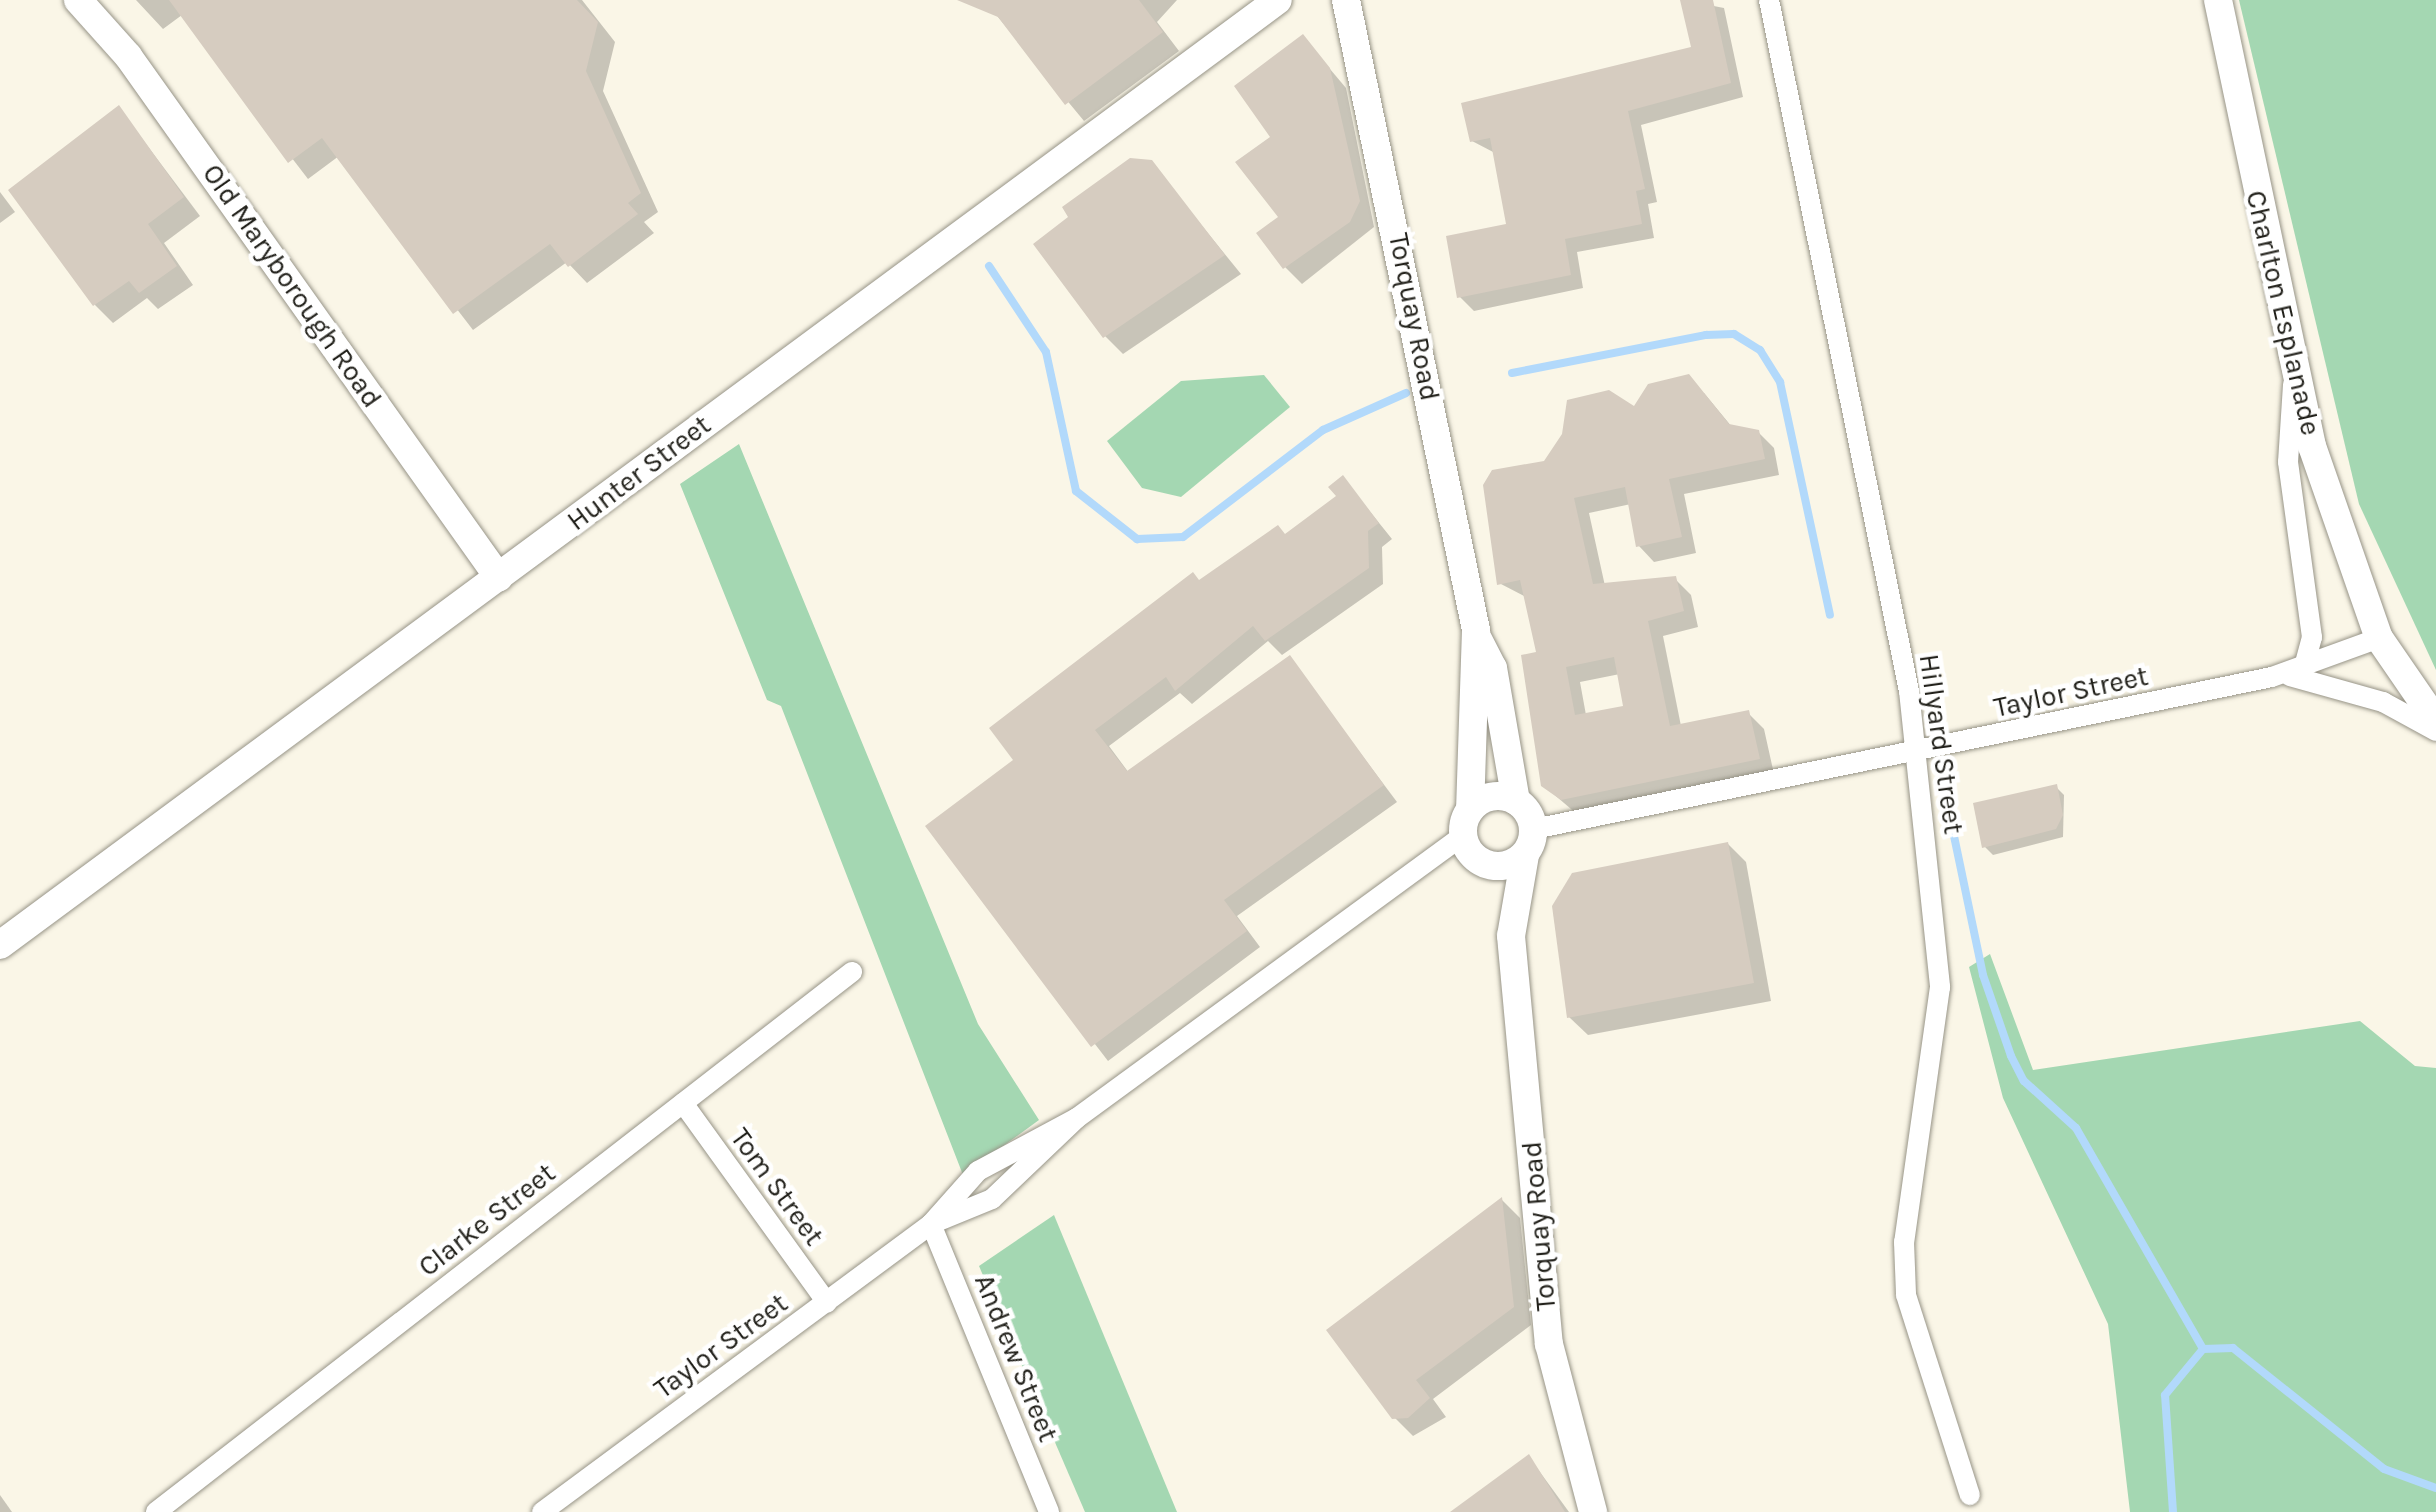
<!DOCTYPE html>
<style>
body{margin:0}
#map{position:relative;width:2436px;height:1512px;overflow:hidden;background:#faf6e7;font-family:Karla,sans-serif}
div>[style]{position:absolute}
.green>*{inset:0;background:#a4d7b2}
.shadow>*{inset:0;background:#0003}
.stream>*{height:8px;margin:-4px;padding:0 4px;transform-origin:4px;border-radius:4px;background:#b2d9fb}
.building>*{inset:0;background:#d6ccc0}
.roads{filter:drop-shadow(0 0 2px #979487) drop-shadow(0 0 2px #979487)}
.minor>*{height:20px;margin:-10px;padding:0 10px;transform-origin:10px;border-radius:10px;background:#fff}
.tertiary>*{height:28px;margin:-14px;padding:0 14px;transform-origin:14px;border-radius:14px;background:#fff}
.tertiary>.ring{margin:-14px;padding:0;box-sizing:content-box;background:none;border:28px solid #fff;border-radius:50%}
span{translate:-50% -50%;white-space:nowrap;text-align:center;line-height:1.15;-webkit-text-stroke:9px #fff;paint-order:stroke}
.street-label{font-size:28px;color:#22211b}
</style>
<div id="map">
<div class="green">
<i style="clip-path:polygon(2239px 0,2436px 0,2436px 670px,2359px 504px)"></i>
<i style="clip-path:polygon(1264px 375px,1290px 407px,1181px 497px,1142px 488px,1107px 441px,1181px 381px)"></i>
<i style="clip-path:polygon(739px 444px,978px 1024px,1039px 1120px,963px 1175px,781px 706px,767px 700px,680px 484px)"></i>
<i style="clip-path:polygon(1990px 954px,2033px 1070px,2360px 1021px,2415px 1066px,2436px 1068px,2436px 1512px,2130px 1512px,2108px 1324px,2003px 1098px,1969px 967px)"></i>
<i style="clip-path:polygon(1054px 1215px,1177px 1512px,1085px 1512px,979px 1266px)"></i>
</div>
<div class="shadow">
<i style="clip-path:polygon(136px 0,582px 0,615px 42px,603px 91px,658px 212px,644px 222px,654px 233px,587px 283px,567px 262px,473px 330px,339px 156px,308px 179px,182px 15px,163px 29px)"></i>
<i style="clip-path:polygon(984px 0,1177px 0,1157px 22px,1179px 51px,1084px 121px)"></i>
<i style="clip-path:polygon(1683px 0,1724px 8px,1743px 97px,1641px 125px,1657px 202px,1648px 204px,1654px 238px,1577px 252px,1583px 288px,1474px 311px,1460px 297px,1509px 226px,1495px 153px,1472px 141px,1694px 49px)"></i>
<i style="clip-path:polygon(1303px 37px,1346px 88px,1374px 227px,1302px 284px,1285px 267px,1273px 137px)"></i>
<i style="clip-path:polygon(119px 108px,200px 216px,164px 243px,193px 285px,158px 309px,147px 298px,113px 323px,95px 305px)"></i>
<i style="clip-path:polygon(1151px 163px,1241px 274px,1123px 354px,1105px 336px)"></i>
<i style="clip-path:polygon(0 192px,15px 212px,0 223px)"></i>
<i style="clip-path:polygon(evenodd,1704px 393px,1732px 427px,1758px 432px,1774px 448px,1779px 475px,1684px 494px,1696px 553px,1654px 562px,1639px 546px,1631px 504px,1589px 513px,1605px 586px,1675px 579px,1691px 595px,1698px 627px,1663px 636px,1681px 726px,1748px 713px,1764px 729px,1774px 774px,1578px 815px,1543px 785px,1539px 653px,1526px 597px,1499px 583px,1546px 463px,1634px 409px,1704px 393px,1620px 674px,1626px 708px,1586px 715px,1580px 682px,1620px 674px)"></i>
<i style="clip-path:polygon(1343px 478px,1392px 539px,1382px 547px,1383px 584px,1282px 655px,1268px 641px,1192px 704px,1180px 693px,1109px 746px,1129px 773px,1289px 658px,1397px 802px,1237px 916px,1260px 947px,1108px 1061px,928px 827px,1017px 760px,1200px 582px,1286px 537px,1340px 496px)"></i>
<i style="clip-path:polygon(2056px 787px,2064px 795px,2063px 837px,1993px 855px,1984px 846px)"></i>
<i style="clip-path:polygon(1728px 844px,1746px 862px,1771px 1001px,1588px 1035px,1569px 1017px)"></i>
<i style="clip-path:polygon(1502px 1200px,1520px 1218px,1531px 1325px,1433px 1399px,1446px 1417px,1413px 1436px,1394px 1417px)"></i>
<i style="clip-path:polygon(1529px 1457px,1569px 1512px,1454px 1512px)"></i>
<i style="clip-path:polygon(0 1495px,12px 1512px,0 1512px)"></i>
</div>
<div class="stream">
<i style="left:989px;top:266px;width:103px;rotate:56.5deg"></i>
<i style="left:1046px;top:352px;width:142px;rotate:77.8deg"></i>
<i style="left:1076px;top:491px;width:78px;rotate:38.2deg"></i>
<i style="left:1137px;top:539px;width:46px;rotate:-2.5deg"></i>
<i style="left:1183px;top:537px;width:176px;rotate:-37.4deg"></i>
<i style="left:1323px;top:430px;width:91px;rotate:-24deg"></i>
<i style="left:1512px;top:373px;width:198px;rotate:-11.1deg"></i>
<i style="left:1706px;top:335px;width:28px;rotate:-2deg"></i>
<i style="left:1734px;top:334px;width:31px;rotate:32deg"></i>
<i style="left:1760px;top:350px;width:38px;rotate:58deg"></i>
<i style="left:1780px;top:382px;width:238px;rotate:77.9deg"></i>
<i style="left:1954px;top:836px;width:142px;rotate:78.2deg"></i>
<i style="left:1983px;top:975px;width:86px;rotate:70.9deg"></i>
<i style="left:2011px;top:1056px;width:28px;rotate:63deg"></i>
<i style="left:2024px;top:1081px;width:70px;rotate:42.1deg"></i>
<i style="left:2076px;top:1128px;width:255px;rotate:60.1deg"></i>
<i style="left:2173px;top:1512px;width:117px;rotate:-93.9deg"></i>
<i style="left:2165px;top:1395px;width:60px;rotate:-50.4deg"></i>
<i style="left:2203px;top:1349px;width:30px;rotate:-2deg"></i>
<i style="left:2233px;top:1348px;width:193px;rotate:38.7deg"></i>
<i style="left:2384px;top:1469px;width:55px;rotate:20.1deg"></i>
</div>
<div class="building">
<i style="clip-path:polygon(169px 0,577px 0,598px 22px,586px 71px,641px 193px,628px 203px,638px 214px,568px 267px,550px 244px,453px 314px,322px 138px,288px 163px)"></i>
<i style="clip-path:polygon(957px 0,1139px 0,1163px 32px,1065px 105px,998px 17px)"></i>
<i style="clip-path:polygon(1680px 0,1713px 0,1731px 83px,1628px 111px,1645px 189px,1636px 191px,1642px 224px,1565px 239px,1571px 275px,1457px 298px,1446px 236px,1506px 224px,1490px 138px,1470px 142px,1461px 103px,1691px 47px)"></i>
<i style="clip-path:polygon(1303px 34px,1330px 68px,1360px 201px,1350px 222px,1283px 269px,1256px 233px,1278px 217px,1235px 162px,1270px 137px,1234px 86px)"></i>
<i style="clip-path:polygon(119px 105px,184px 197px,148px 224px,177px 266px,139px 293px,129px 281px,93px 306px,8px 190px)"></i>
<i style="clip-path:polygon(1130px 158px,1152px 160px,1225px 255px,1103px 338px,1033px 244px,1068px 217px,1062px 207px)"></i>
<i style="clip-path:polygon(evenodd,1689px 374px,1729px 424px,1759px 430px,1765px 459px,1669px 479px,1682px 537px,1636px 547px,1625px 487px,1574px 498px,1593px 584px,1676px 576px,1684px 611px,1648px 621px,1670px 726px,1749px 710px,1760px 759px,1561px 800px,1541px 786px,1521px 655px,1536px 652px,1520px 580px,1497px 585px,1483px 485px,1492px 470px,1544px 461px,1562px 434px,1567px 400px,1609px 390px,1634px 406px,1648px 384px,1689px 374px,1614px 657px,1623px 706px,1575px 715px,1566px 667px,1614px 657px)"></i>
<i style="clip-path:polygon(1343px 475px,1379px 523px,1368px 531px,1369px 568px,1265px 641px,1253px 626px,1175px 691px,1166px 677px,1095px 730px,1127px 771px,1290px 655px,1384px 785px,1224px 900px,1247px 931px,1091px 1047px,925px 826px,1013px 760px,989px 728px,1193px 572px,1199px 580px,1278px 525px,1285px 534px,1336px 496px,1328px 487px)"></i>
<i style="clip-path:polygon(2057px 784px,2063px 815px,2056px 829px,1982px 848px,1973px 803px)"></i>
<i style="clip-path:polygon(1728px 842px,1754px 983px,1567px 1018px,1552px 906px,1572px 873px)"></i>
<i style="clip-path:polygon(1502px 1197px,1514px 1307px,1416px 1380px,1430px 1398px,1408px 1418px,1392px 1419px,1326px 1330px)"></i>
<i style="clip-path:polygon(1529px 1454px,1565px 1512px,1450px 1512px)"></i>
</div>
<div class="roads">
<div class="minor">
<i style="left:1769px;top:0;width:705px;rotate:78.55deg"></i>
<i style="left:1909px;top:691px;width:298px;rotate:84deg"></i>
<i style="left:1940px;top:987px;width:258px;rotate:98deg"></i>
<i style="left:1904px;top:1242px;width:53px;rotate:87.8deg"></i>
<i style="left:1906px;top:1295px;width:210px;rotate:72.3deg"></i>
<i style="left:2293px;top:385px;width:77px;rotate:93.7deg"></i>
<i style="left:2288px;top:462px;width:177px;rotate:82.2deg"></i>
<i style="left:2312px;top:637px;width:34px;rotate:105deg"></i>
<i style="left:2290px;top:676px;width:97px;rotate:15.6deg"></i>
<i style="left:2383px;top:702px;width:60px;rotate:28.7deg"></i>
<i style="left:1534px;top:829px;width:753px;rotate:-11.64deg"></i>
<i style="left:2272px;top:677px;width:114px;rotate:-20deg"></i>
<i style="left:683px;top:1103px;width:246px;rotate:54.2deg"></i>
<i style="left:931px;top:1224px;width:66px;rotate:-22.3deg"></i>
<i style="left:992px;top:1199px;width:117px;rotate:-43.6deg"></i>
<i style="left:1077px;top:1118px;width:478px;rotate:-36.2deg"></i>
<i style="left:931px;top:1224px;width:311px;rotate:67.7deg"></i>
<i style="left:156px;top:1512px;width:881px;rotate:-37.81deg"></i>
<i style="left:542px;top:1512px;width:484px;rotate:-36.5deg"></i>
<i style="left:931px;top:1224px;width:71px;rotate:-48.4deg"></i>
<i style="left:978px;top:1171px;width:112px;rotate:-28.2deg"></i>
</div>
<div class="tertiary">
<i style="left:78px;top:0;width:75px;rotate:48.2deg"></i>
<i style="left:128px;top:56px;width:640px;rotate:54.6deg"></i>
<i style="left:1346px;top:0;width:643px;rotate:78.34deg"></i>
<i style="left:1476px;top:630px;width:180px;rotate:91.9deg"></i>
<i style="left:2218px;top:0;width:456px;rotate:78.1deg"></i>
<i style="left:2312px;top:446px;width:203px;rotate:70.8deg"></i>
<i style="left:2379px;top:638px;width:101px;rotate:55.5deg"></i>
<i style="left:1477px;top:637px;width:35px;rotate:63deg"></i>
<i style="left:1493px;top:668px;width:135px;rotate:80.2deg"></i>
<i class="ring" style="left:1463px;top:796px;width:42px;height:42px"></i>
<i style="left:1525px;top:855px;width:82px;rotate:99.8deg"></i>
<i style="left:1511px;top:936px;width:410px;rotate:84.7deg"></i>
<i style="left:1549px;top:1344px;width:174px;rotate:75.3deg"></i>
<i style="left:0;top:945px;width:1589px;rotate:-36.48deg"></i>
</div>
</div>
<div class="street-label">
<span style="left:292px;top:286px;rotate:55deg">Old Maryborough Road</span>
<span style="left:2283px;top:313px;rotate:77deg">Charlton Esplanade</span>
<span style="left:1414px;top:317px;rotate:79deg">Torquay Road</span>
<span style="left:639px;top:473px;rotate:-37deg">Hunter Street</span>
<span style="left:2071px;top:692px;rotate:-12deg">Taylor Street</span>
<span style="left:1941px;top:744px;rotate:82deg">Hillyard Street</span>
<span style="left:777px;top:1187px;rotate:54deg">Tom Street</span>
<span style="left:487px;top:1220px;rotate:-38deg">Clarke Street</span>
<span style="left:1539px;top:1226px;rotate:-95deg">Torquay Road</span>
<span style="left:721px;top:1346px;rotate:-36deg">Taylor Street</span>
<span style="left:1016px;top:1358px;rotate:68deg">Andrew Street</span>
</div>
</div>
